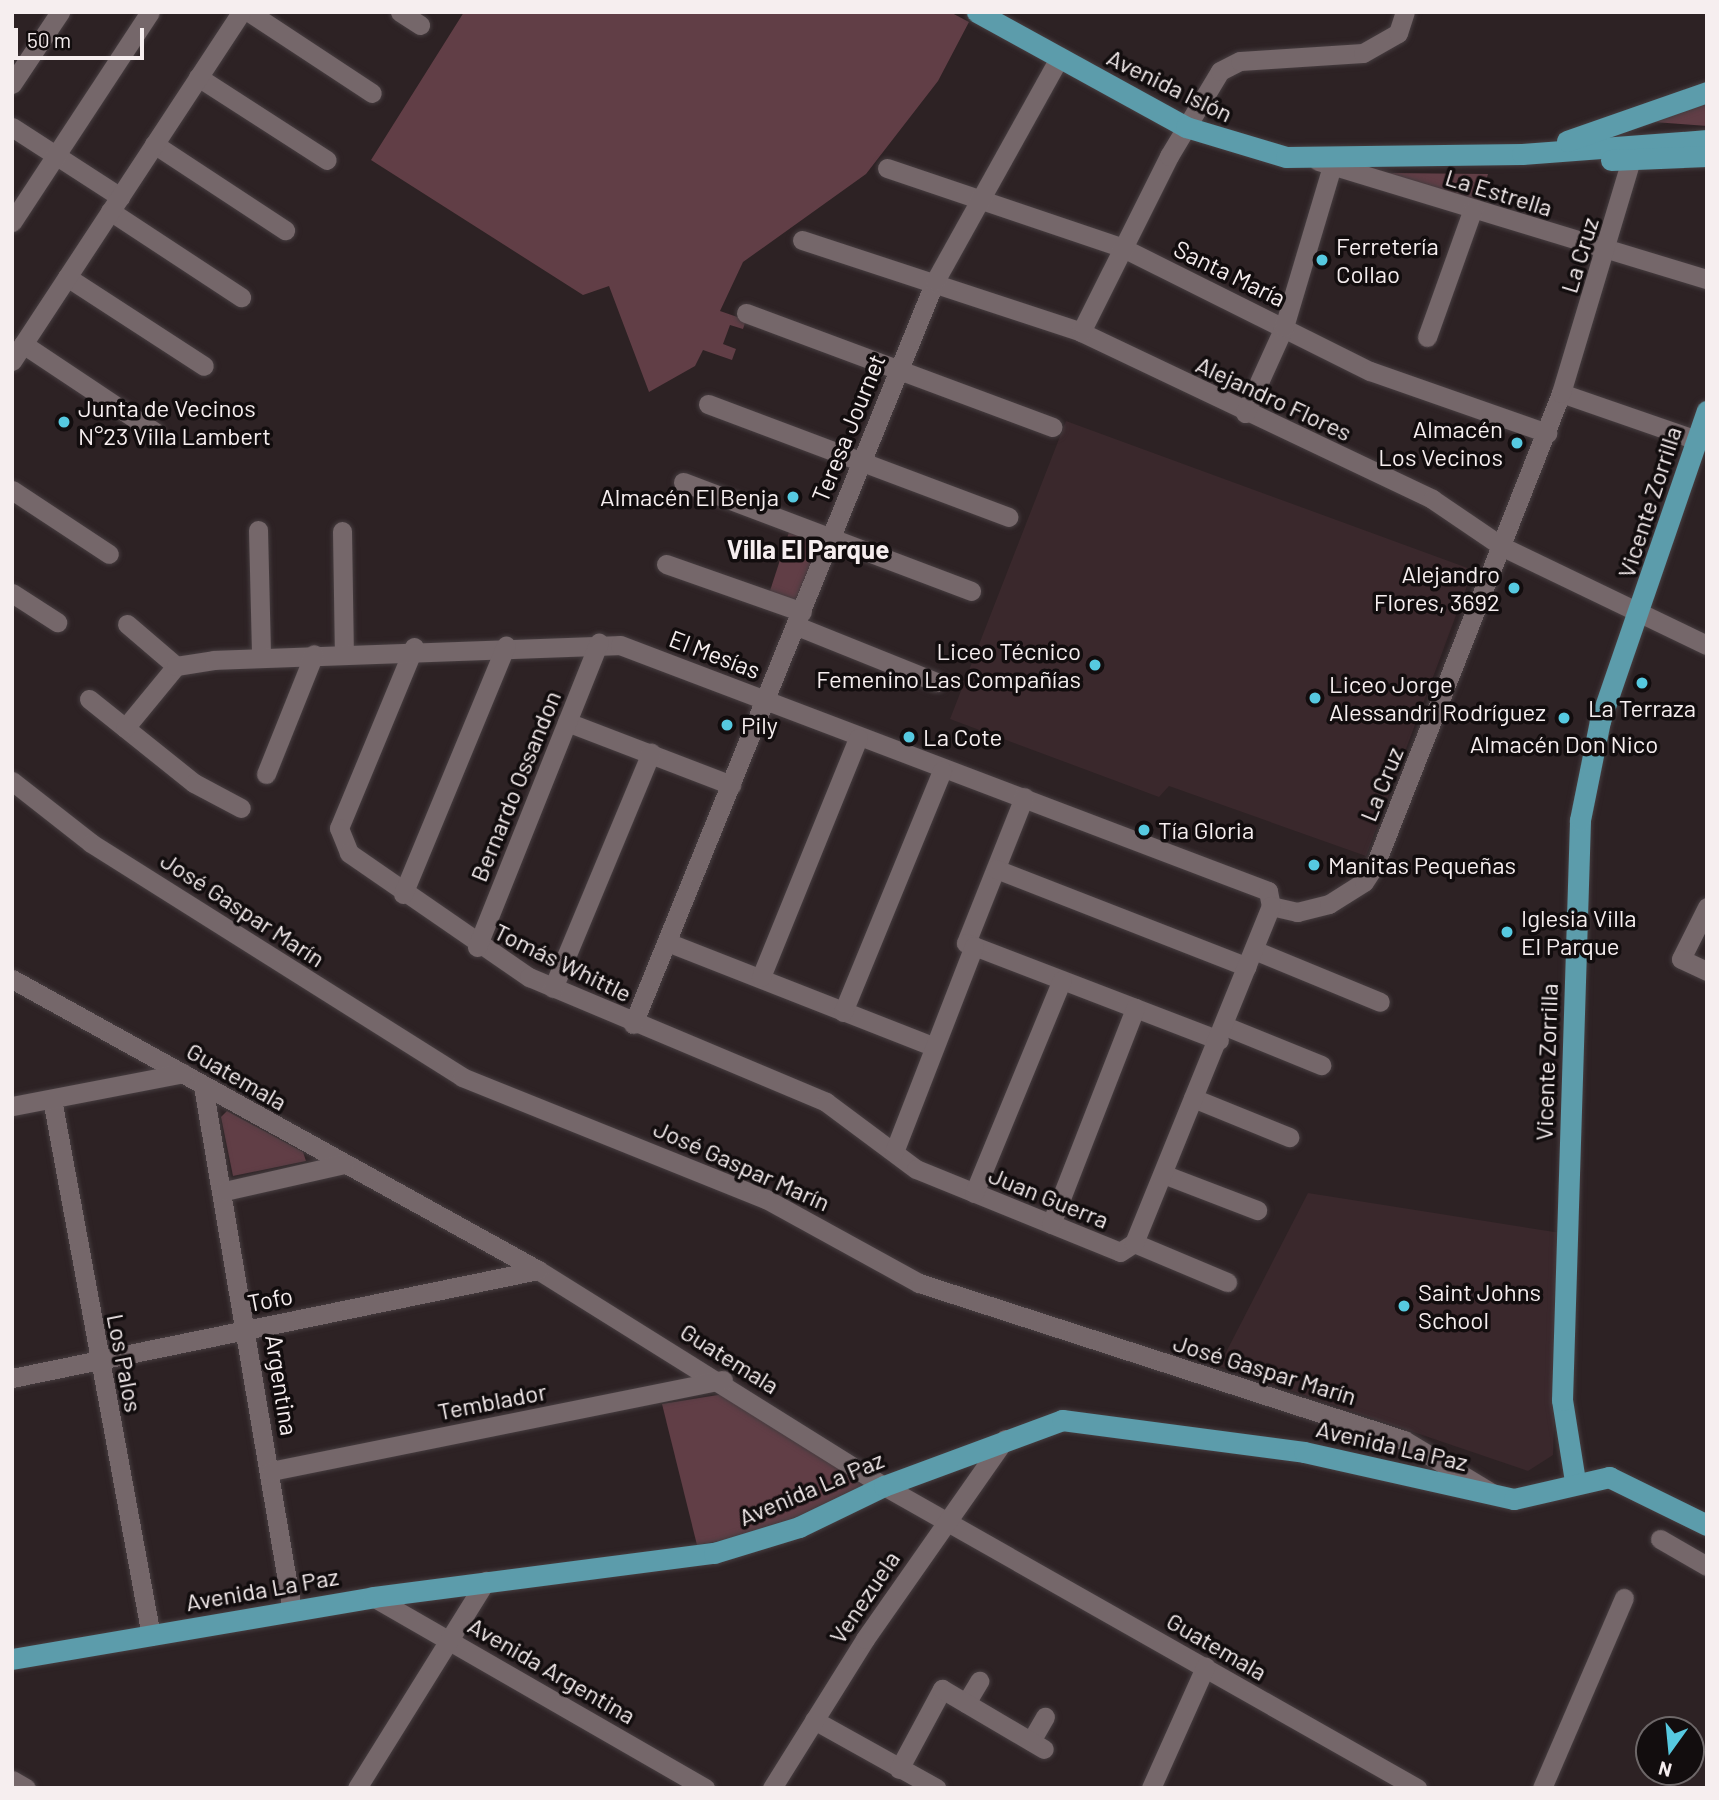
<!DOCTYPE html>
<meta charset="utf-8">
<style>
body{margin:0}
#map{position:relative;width:1719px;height:1800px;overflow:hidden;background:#2d2224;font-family:Barlow,sans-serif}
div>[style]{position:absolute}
.built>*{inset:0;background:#3a282c}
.green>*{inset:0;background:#613e46;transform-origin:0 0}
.roads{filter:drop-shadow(0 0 2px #463d40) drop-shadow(0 0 2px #463d40)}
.minor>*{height:19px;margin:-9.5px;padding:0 9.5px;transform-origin:9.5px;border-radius:9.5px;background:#75676a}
.major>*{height:21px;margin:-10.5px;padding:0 10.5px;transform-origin:10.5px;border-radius:10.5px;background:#5c9cab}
.dots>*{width:19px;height:19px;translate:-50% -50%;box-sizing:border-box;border:4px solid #120d0e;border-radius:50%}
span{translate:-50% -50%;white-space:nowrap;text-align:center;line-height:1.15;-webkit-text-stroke:7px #120d0e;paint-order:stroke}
.street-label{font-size:24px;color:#f6eeef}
.poi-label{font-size:24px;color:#f6eeef}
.left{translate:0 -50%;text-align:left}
.right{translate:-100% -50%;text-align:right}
.neighbourhood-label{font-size:26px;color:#f6eeef;font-weight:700}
.frame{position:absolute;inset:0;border:14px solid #f6eeef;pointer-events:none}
.north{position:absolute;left:1635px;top:1716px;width:70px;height:70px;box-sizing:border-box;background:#120d0e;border:2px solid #6d6768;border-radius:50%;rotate:195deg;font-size:19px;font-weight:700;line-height:28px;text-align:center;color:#f6eeef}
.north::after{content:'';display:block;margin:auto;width:24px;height:32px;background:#56c9e0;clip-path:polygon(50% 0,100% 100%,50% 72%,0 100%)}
.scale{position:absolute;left:14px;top:28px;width:130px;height:32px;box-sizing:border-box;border:4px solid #f6eeef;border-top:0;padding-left:9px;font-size:21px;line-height:24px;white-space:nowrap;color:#f6eeef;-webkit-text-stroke:5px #120d0e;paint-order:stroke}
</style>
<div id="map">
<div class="built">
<i style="clip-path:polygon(1066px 421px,1473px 570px,1366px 856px,1169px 786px,1159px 797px,950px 719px)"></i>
<i style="clip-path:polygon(1308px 1193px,1561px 1233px,1553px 1455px,1528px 1471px,1219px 1366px)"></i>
</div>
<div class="green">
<i style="clip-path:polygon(464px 12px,950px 12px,969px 22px,938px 81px,866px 174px,743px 262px,720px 311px,746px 320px,743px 329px,730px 325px,723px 344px,736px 349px,732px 360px,703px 350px,695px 366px,649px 392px,609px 286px,583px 295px,371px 160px)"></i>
<i style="clip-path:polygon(1707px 104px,1707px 126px,1654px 122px,1680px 110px)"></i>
<i style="clip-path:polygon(1387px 173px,1488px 174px,1479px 205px)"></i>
<i style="left:792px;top:523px;width:42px;height:79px;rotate:18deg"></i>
<i style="clip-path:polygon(227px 1111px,303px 1152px,306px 1161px,233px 1176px,221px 1117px)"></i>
<i style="clip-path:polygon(724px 1394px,871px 1484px,764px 1533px,697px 1545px,662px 1404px)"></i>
</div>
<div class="roads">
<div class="minor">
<i style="left:249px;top:12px;width:147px;rotate:33.4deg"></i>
<i style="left:400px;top:12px;width:24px;rotate:33deg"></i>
<i style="left:198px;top:77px;width:153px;rotate:32.8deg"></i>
<i style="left:12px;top:84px;width:87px;rotate:-56.3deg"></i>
<i style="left:12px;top:127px;width:129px;rotate:32.9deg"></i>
<i style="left:154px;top:144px;width:157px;rotate:33.3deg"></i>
<i style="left:1318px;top:161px;width:407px;rotate:16.9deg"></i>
<i style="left:887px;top:168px;width:249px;rotate:18.7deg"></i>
<i style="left:1123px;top:248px;width:276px;rotate:26.5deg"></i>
<i style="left:1370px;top:371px;width:188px;rotate:19.3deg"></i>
<i style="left:110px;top:211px;width:157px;rotate:33.3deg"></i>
<i style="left:12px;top:222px;width:251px;rotate:-56.7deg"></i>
<i style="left:802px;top:240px;width:294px;rotate:18.2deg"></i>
<i style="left:1081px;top:332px;width:389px;rotate:25.4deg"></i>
<i style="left:1432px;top:499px;width:86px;rotate:34.1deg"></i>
<i style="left:1503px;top:547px;width:226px;rotate:25.7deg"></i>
<i style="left:67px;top:277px;width:163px;rotate:33deg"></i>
<i style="left:746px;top:313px;width:327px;rotate:20.4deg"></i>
<i style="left:1081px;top:332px;width:197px;rotate:-63.4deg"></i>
<i style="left:1169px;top:156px;width:99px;rotate:-59deg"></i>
<i style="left:1220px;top:71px;width:22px;rotate:-27deg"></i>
<i style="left:1240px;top:61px;width:123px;rotate:-3.7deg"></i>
<i style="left:1363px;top:53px;width:40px;rotate:-29.7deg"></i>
<i style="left:1398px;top:33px;width:22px;rotate:-72deg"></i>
<i style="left:1427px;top:337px;width:134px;rotate:-70.3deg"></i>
<i style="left:23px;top:344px;width:159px;rotate:33.7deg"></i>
<i style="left:12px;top:361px;width:417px;rotate:-56.7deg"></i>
<i style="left:1561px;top:393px;width:144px;rotate:19.1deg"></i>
<i style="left:708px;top:404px;width:321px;rotate:20.6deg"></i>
<i style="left:1245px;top:413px;width:94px;rotate:-65.6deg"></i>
<i style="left:1284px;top:327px;width:168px;rotate:-73.4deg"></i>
<i style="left:683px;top:482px;width:308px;rotate:20.7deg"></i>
<i style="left:12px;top:490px;width:116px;rotate:33.4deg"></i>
<i style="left:258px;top:530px;width:127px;rotate:88.6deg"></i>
<i style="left:342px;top:531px;width:121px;rotate:89.1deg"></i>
<i style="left:666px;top:564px;width:144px;rotate:19.4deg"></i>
<i style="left:12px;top:593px;width:54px;rotate:32.8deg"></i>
<i style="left:127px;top:624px;width:65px;rotate:40.6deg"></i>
<i style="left:797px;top:626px;width:150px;rotate:21.9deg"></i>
<i style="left:414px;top:647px;width:196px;rotate:112.5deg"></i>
<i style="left:339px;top:828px;width:27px;rotate:68deg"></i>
<i style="left:349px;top:853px;width:219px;rotate:34.6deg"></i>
<i style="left:529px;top:977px;width:322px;rotate:22.8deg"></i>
<i style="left:826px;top:1102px;width:112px;rotate:36.7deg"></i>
<i style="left:916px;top:1169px;width:220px;rotate:22.1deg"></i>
<i style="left:1120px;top:1252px;width:17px;rotate:-33deg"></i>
<i style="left:1134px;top:1243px;width:101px;rotate:22.8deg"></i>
<i style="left:89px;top:699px;width:134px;rotate:38.7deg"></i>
<i style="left:194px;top:783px;width:53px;rotate:28deg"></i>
<i style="left:567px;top:722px;width:176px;rotate:21deg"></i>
<i style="left:125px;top:728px;width:80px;rotate:-50.6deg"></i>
<i style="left:176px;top:666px;width:38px;rotate:-9deg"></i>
<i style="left:214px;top:660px;width:406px;rotate:-2.1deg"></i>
<i style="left:620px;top:645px;width:693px;rotate:20.79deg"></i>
<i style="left:1268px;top:891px;width:15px;rotate:79deg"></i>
<i style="left:266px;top:774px;width:129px;rotate:-68.2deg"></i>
<i style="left:12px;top:781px;width:100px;rotate:38.1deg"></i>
<i style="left:91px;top:843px;width:439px;rotate:32.2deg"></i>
<i style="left:462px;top:1077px;width:328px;rotate:21.9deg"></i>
<i style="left:766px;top:1199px;width:175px;rotate:28.8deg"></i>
<i style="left:919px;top:1283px;width:510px;rotate:17.94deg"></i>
<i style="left:1404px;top:1440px;width:106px;rotate:31.1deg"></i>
<i style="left:1024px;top:797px;width:157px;rotate:111.7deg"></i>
<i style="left:966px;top:943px;width:271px;rotate:21deg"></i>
<i style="left:996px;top:869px;width:269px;rotate:21.3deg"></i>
<i style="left:403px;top:894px;width:269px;rotate:-67.5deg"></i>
<i style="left:1271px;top:906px;width:27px;rotate:13deg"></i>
<i style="left:1297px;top:912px;width:33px;rotate:-14deg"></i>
<i style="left:1329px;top:904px;width:41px;rotate:-32.2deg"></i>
<i style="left:1364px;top:882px;width:20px;rotate:-57deg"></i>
<i style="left:1375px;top:865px;width:507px;rotate:-68.49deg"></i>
<i style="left:1561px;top:393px;width:243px;rotate:-73.3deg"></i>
<i style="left:1631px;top:160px;width:16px;rotate:-125deg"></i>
<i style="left:1707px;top:907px;width:58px;rotate:116.6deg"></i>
<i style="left:1681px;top:959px;width:29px;rotate:25deg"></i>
<i style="left:667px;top:942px;width:286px;rotate:21.4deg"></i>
<i style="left:477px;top:947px;width:328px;rotate:-68.2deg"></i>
<i style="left:1254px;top:950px;width:136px;rotate:22.4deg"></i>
<i style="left:761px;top:977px;width:258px;rotate:-67.9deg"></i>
<i style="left:12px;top:979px;width:601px;rotate:28.95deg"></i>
<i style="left:538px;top:1270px;width:408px;rotate:32deg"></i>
<i style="left:884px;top:1486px;width:613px;rotate:29.54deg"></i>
<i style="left:553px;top:988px;width:255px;rotate:-67.4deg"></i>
<i style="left:843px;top:1012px;width:261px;rotate:-67.7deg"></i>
<i style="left:633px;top:1024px;width:802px;rotate:-67.88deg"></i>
<i style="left:935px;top:281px;width:255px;rotate:-60.9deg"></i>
<i style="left:1225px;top:1026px;width:104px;rotate:22.1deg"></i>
<i style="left:203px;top:1086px;width:532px;rotate:80.36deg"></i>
<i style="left:1193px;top:1098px;width:104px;rotate:22.1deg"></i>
<i style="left:52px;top:1099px;width:546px;rotate:79.55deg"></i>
<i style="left:12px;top:1106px;width:174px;rotate:-10.9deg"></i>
<i style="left:894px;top:1152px;width:221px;rotate:-68.8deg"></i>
<i style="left:1163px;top:1174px;width:101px;rotate:21deg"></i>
<i style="left:225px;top:1191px;width:122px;rotate:-12.8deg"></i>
<i style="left:974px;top:1193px;width:230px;rotate:-67.6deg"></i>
<i style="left:1051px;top:1224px;width:232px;rotate:-68.7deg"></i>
<i style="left:1134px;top:1243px;width:364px;rotate:-67.9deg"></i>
<i style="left:12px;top:1378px;width:537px;rotate:-11.6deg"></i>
<i style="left:271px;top:1471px;width:461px;rotate:-11.4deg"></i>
<i style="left:1660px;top:1539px;width:54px;rotate:29.9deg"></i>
<i style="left:373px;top:1597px;width:383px;rotate:29.9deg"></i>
<i style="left:966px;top:1703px;width:26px;rotate:-59deg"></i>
<i style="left:814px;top:1720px;width:140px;rotate:29.1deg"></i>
<i style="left:1031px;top:1741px;width:28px;rotate:-60deg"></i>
<i style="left:899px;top:1769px;width:91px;rotate:-61.7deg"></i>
<i style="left:942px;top:1689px;width:118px;rotate:30.5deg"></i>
<i style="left:12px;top:1780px;width:16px;rotate:30deg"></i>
<i style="left:357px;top:1788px;width:244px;rotate:-58.1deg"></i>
<i style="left:772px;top:1788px;width:176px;rotate:-58deg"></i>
<i style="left:865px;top:1639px;width:244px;rotate:-55deg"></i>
<i style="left:1151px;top:1788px;width:133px;rotate:-65.9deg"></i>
<i style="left:1542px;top:1788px;width:207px;rotate:-66.7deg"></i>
</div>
<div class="major">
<i style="left:977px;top:12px;width:239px;rotate:28.8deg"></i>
<i style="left:1186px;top:127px;width:104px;rotate:16.7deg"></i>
<i style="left:1286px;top:157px;width:236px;rotate:-0.7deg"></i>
<i style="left:1522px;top:154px;width:186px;rotate:-4.3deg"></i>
<i style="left:1567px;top:141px;width:148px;rotate:-19.3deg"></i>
<i style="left:1611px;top:160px;width:96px;rotate:-2.4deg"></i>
<i style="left:1575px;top:1481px;width:82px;rotate:-99.1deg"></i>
<i style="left:1562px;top:1400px;width:580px;rotate:-88.22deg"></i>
<i style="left:1580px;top:820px;width:101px;rotate:-78.6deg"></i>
<i style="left:1600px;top:721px;width:328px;rotate:-71deg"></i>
<i style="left:12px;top:1659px;width:366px;rotate:-9.7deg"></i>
<i style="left:373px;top:1597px;width:344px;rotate:-7.4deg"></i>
<i style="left:714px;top:1553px;width:89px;rotate:-17deg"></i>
<i style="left:799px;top:1527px;width:94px;rotate:-25.8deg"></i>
<i style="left:884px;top:1486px;width:190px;rotate:-20.3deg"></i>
<i style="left:1062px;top:1420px;width:244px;rotate:7.5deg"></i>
<i style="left:1304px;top:1452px;width:215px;rotate:12.6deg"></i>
<i style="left:1514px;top:1499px;width:98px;rotate:-13deg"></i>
<i style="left:1609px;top:1477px;width:109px;rotate:26.1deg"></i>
</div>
</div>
<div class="dots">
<i style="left:1322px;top:260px;background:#56c9e0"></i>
<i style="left:64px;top:422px;background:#56c9e0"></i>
<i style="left:1517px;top:443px;background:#56c9e0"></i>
<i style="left:793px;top:497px;background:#56c9e0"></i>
<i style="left:1514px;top:588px;background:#56c9e0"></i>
<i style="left:1095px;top:665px;background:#56c9e0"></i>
<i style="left:1642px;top:683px;background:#56c9e0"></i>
<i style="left:1315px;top:698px;background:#56c9e0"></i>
<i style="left:1564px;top:718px;background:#56c9e0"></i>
<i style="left:727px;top:725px;background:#56c9e0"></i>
<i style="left:909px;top:737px;background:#56c9e0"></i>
<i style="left:1144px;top:830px;background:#56c9e0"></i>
<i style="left:1314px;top:865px;background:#56c9e0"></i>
<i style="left:1507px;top:932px;background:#56c9e0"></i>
<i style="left:1404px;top:1306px;background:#56c9e0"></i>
</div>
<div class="street-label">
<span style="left:1170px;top:85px;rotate:26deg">Avenida Islón</span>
<span style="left:1499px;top:192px;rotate:17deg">La Estrella</span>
<span style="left:1579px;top:255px;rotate:-73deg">La Cruz</span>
<span style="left:1230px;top:273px;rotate:26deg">Santa María</span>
<span style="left:1274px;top:398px;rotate:25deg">Alejandro Flores</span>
<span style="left:848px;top:428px;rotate:-68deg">Teresa Journet</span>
<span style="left:1649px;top:502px;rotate:-72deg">Vicente Zorrilla</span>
<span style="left:715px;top:654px;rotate:21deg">El Mesías</span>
<span style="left:1381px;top:784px;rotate:-68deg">La Cruz</span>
<span style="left:515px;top:786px;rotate:-68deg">Bernardo Ossandon</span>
<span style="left:243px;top:909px;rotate:33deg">José Gaspar Marín</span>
<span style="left:563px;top:962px;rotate:26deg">Tomás Whittle</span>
<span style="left:1546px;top:1062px;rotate:-88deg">Vicente Zorrilla</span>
<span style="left:237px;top:1076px;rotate:30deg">Guatemala</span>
<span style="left:742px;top:1165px;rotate:24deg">José Gaspar Marín</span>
<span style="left:1049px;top:1197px;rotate:22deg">Juan Guerra</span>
<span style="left:270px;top:1299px;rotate:-11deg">Tofo</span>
<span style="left:730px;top:1358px;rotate:32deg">Guatemala</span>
<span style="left:125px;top:1363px;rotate:79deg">Los Palos</span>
<span style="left:1265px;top:1369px;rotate:17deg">José Gaspar Marín</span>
<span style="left:282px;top:1385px;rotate:81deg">Argentina</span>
<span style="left:492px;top:1401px;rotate:-11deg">Temblador</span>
<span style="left:1392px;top:1445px;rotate:13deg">Avenida La Paz</span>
<span style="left:811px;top:1488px;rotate:-23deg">Avenida La Paz</span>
<span style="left:262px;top:1589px;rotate:-10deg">Avenida La Paz</span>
<span style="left:864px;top:1597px;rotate:-56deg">Venezuela</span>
<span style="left:1217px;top:1646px;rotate:30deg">Guatemala</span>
<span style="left:552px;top:1670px;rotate:30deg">Avenida Argentina</span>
</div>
<div class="poi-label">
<span class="left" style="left:1336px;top:260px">Ferretería<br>Collao</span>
<span class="left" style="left:78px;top:422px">Junta de Vecinos<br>N°23 Villa Lambert</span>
<span class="right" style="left:1503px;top:443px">Almacén<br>Los Vecinos</span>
<span class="right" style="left:779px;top:497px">Almacén El Benja</span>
<span class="right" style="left:1500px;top:588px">Alejandro<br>Flores, 3692</span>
<span class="right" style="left:1081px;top:665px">Liceo Técnico<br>Femenino Las Compañías</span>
<span class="left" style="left:1329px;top:698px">Liceo Jorge<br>Alessandri Rodríguez</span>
<span style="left:1642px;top:708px">La Terraza</span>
<span class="left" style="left:741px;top:725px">Pily</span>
<span class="left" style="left:923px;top:737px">La Cote</span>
<span style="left:1564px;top:744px">Almacén Don Nico</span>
<span class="left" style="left:1158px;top:830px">Tía Gloria</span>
<span class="left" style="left:1328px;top:865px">Manitas Pequeñas</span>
<span class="left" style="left:1521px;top:932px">Iglesia Villa<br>El Parque</span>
<span class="left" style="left:1418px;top:1306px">Saint Johns<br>School</span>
</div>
<div class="neighbourhood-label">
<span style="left:808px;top:549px">Villa El Parque</span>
</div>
<div class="frame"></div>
<div class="north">N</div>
<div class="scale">50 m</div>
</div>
